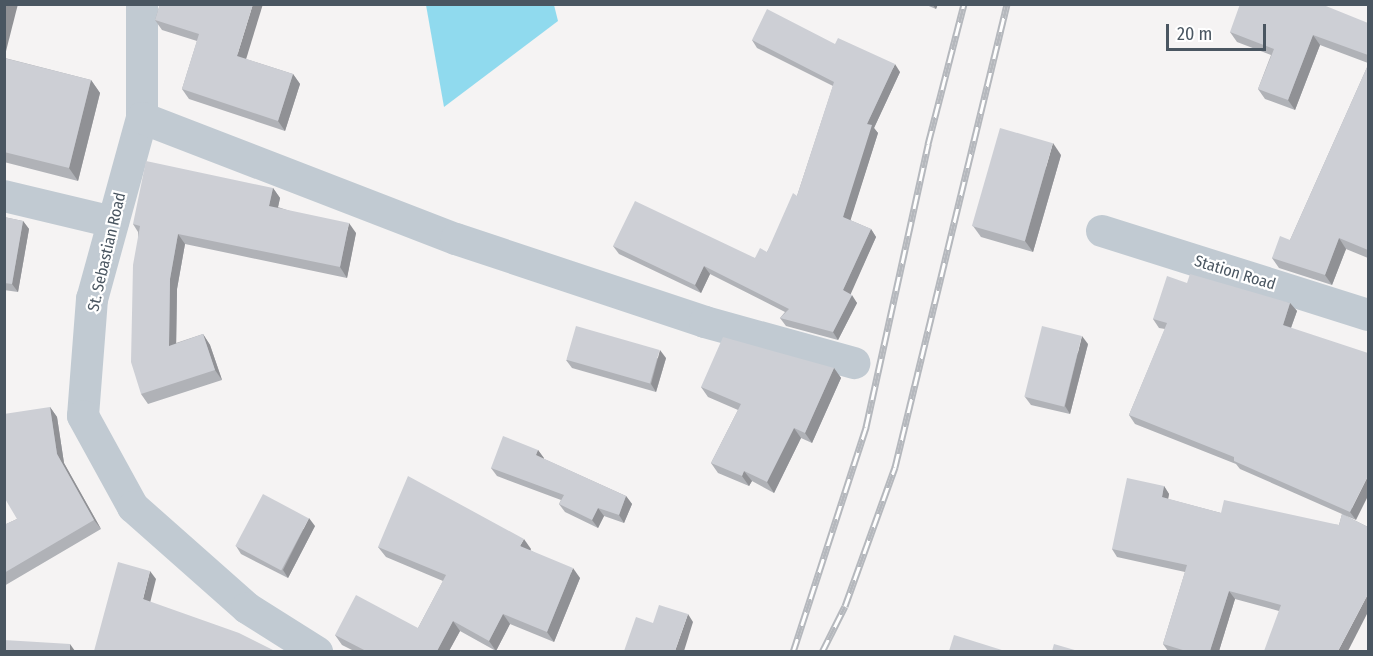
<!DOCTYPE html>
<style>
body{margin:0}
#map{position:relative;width:1373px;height:656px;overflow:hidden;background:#f5f3f3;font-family:"Fira Sans Condensed",sans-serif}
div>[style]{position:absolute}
.water>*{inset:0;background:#90daee}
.street>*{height:32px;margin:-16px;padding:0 16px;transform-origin:16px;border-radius:16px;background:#c1cad2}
.rail>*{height:7px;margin-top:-3.5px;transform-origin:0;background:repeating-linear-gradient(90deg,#fff 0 14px,#b5b8bd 0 28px);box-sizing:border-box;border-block:2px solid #b5b8bd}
.wall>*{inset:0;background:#b0b2b7}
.shaded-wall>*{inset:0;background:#909195}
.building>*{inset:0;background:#cdcfd5;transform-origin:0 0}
span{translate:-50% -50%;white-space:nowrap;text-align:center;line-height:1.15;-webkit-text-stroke:4.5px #fff;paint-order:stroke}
.street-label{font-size:16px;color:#4a5661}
.frame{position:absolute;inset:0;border:6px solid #4a5661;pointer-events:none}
.scale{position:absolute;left:1166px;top:24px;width:100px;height:27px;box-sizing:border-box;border:3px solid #4a5661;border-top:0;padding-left:8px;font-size:18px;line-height:21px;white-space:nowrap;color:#4a5661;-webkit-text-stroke:4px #fff;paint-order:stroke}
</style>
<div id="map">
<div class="water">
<i style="clip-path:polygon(426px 5px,554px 5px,558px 21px,444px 107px)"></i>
</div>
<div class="street">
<i style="left:142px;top:4px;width:114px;rotate:90deg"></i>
<i style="left:142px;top:118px;width:188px;rotate:105.4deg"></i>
<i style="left:92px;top:299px;width:117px;rotate:94.4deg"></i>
<i style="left:83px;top:416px;width:104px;rotate:61.2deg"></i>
<i style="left:133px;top:507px;width:152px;rotate:41.5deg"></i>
<i style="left:247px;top:608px;width:83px;rotate:32.2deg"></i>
<i style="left:142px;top:118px;width:337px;rotate:21.1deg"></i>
<i style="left:456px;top:239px;width:262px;rotate:18.4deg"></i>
<i style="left:705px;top:322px;width:155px;rotate:15.4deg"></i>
<i style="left:4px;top:196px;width:112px;rotate:13.4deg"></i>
<i style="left:1102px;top:231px;width:279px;rotate:17.5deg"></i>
</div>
<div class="rail">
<i style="left:793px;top:652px;width:237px;rotate:-72deg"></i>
<i style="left:866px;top:427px;width:290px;rotate:-77.6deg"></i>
<i style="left:928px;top:144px;width:145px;rotate:-75.6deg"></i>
<i style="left:822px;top:652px;width:51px;rotate:-63.4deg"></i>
<i style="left:845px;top:606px;width:148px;rotate:-70.2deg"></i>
<i style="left:895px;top:467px;width:476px;rotate:-76.4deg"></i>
</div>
<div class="wall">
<i style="clip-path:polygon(4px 4px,5px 58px,91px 80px,100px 93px,78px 181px,4px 162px)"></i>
<i style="clip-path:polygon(160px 4px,246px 59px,293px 74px,300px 84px,285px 131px,189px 99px,182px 89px,197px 41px,162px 30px,155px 20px)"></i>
<i style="clip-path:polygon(924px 4px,938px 4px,936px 9px)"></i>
<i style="clip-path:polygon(1368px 23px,1368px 63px,1320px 45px,1295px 110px,1265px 99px,1258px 89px,1271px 55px,1237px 42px,1230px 32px)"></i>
<i style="clip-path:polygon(752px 40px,835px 44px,900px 72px,874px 128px,878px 133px,850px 220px,871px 229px,876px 237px,850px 294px,857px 303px,838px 340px,786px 326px,780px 318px,785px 312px,710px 274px,701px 293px,619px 254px,613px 246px,755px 258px,767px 252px,797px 196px,833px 86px,757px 48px)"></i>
<i style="clip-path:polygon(1368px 65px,1368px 258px,1346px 249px,1332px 285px,1279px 268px,1272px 258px,1290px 240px)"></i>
<i style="clip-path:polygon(1061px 155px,1033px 252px,981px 237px,973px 226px)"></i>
<i style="clip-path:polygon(273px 188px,280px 198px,278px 207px,356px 233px,347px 278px,185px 244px,177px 289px,176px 343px,203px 334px,210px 345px,222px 380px,148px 404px,141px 394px,138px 232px,133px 224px)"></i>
<i style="clip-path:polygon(4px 217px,23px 221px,29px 229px,18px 292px,4px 290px)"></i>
<i style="clip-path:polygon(1187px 283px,1290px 303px,1297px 311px,1291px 328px,1356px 520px,1344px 515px,1368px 527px,1279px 611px,1235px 599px,1219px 651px,1168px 651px,1163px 644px,1185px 572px,1117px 557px,1112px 549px,1164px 486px,1169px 494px,1168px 499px,1221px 513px,1339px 525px,1342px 514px,1240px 469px,1236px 464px,1135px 424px,1129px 415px,1165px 329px,1159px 328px,1153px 319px)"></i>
<i style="clip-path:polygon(1088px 344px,1070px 414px,1031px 405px,1025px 397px)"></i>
<i style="clip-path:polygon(666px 358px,656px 392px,572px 368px,566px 360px)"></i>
<i style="clip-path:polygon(834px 368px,841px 378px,812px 443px,801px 438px,774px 493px,752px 481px,749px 486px,718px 473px,711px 463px,738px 410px,708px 397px,701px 387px)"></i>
<i style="clip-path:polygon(50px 407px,57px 417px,64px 463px,101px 529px,4px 586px,4px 525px,17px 519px)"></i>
<i style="clip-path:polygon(538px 450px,544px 459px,626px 496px,632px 504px,624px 523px,604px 516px,598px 528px,565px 512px,559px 504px,561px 500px,497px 476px,491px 468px)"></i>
<i style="clip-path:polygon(315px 526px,288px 578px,241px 554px,236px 546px)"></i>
<i style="clip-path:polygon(378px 547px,531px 549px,530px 550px,580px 578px,554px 642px,510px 624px,496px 651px,460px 631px,449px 651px,354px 651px,342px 645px,335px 635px,418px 628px,443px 581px,386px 557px)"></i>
</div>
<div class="shaded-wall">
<i style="clip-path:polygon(6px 4px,18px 4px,4px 59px,4px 9px)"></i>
<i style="clip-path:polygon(253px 4px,263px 4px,244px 66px,237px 56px)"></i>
<i style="clip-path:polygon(932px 4px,938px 4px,936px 9px)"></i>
<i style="clip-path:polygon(1313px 35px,1320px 45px,1295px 110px,1288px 100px)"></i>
<i style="clip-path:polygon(895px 64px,900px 72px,874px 128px,878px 133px,849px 225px,843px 217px,867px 124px)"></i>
<i style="clip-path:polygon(293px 74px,300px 84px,285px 131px,278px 121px)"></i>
<i style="clip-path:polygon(91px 80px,100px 93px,78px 181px,69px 168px)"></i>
<i style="clip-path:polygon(1053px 143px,1061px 155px,1033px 252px,1025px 241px)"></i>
<i style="clip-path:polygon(273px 188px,280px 198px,276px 216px,269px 206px)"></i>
<i style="clip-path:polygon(23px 221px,29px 229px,18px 292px,12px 284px)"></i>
<i style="clip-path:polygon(349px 223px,356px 233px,347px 278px,340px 267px)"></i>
<i style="clip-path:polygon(871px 229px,876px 237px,849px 298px,843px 290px)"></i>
<i style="clip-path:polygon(178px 234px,185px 244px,177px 289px,176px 356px,169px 346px,170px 279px)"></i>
<i style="clip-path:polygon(1339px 238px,1346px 249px,1332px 285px,1325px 275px)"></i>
<i style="clip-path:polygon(704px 266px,710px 274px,701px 293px,695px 285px)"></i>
<i style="clip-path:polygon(852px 295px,857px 303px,838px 340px,833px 332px)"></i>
<i style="clip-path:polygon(1290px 303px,1297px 311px,1289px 333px,1283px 325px)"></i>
<i style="clip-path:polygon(203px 334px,210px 345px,222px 380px,215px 370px)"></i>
<i style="clip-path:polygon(1082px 336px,1088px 344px,1070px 414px,1065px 406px)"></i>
<i style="clip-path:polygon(660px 350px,666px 358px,656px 392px,651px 384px)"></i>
<i style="clip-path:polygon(834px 368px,841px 378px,812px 443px,805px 433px)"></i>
<i style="clip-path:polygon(50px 407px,57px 417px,64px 463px,101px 529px,94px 520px,57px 454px)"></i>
<i style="clip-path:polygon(794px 428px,801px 438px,774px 493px,767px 482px)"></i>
<i style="clip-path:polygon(538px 450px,544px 458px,542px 464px,536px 455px)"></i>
<i style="clip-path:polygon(744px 471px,752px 481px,749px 486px,742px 476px)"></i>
<i style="clip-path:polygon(1368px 476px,1368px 496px,1356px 520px,1350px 512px)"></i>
<i style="clip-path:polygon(1164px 486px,1169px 494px,1167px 505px,1162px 497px)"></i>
<i style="clip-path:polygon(626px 496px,632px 504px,624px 523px,619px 515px)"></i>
<i style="clip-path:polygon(598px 508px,604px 516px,598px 528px,592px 520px)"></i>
<i style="clip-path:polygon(309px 518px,315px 526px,288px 578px,283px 570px)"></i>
<i style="clip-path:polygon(524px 539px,531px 549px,527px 556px,520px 546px)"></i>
<i style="clip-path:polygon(573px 568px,580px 578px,554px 642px,547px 632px)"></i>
<i style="clip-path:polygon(150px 571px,156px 579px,149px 607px,143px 599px)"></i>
<i style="clip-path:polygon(1229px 591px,1235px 599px,1219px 651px,1210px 651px)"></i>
<i style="clip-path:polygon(1368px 594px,1368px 612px,1348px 651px,1338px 651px)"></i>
<i style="clip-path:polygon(503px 614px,510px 624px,496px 651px,489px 641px)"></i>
<i style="clip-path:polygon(688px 614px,693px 622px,684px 651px,675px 651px)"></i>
<i style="clip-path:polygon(453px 621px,460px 631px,449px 651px,437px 651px)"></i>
<i style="clip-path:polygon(70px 644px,75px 651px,70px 651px)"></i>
</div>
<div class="building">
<i style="clip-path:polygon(160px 4px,253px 4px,237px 56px,293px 74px,278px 121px,182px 89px,199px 34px,155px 20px)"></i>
<i style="clip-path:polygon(1240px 4px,1321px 4px,1368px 23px,1368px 55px,1313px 35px,1288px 100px,1258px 89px,1274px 49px,1230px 32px)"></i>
<i style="clip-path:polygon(767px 9px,835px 44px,838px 38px,895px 64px,867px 124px,872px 125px,843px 217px,871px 229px,843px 290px,852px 295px,833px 332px,780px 318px,789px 309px,704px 266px,695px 285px,613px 246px,635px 201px,755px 258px,760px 248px,767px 252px,793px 193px,797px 196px,834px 82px,752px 40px)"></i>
<i style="clip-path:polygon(4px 58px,91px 80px,69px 168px,4px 152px)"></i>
<i style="clip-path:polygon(1368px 65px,1368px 250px,1339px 238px,1325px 275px,1272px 258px,1280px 236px,1290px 240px)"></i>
<i style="left:1000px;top:128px;width:55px;height:102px;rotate:16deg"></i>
<i style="clip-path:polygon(146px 161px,273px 188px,269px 206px,349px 223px,340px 267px,178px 234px,170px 279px,169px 346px,203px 334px,215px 370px,141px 394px,131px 362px,133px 265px,140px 226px,133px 224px)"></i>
<i style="clip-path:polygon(4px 217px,23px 221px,12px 284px,4px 283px)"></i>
<i style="clip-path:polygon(1190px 274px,1290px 303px,1283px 325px,1368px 353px,1368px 476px,1350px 512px,1234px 461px,1234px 457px,1129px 415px,1167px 323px,1153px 319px,1167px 276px,1187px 283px)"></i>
<i style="left:576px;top:326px;width:87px;height:35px;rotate:16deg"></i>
<i style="left:1042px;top:326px;width:41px;height:73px;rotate:14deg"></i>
<i style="clip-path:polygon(723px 337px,834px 368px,805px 433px,794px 428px,767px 482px,744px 471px,742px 476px,711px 463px,741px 404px,701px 387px)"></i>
<i style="clip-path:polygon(50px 407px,57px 454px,94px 520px,4px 573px,4px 525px,17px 519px,4px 497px,4px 414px)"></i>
<i style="clip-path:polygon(503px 436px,538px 450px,536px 455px,626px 496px,619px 515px,598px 508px,592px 520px,559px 504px,564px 495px,491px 468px)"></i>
<i style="clip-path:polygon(408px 476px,524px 539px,520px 546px,573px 568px,547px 632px,503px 614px,489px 641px,453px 621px,437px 651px,366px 651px,335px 635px,356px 595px,418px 628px,446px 575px,378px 547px)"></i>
<i style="clip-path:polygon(1127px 478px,1164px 486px,1162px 497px,1221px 513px,1224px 500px,1339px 525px,1342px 514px,1368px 527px,1368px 594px,1338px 651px,1264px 651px,1281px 605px,1229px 591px,1210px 651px,1186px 651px,1163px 644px,1187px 565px,1112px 549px)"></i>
<i style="left:263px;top:494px;width:52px;height:59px;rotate:28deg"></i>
<i style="clip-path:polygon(118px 562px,150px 571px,143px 599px,239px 633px,275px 651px,94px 651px)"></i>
<i style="clip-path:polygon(659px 605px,688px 614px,675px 651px,624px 651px,636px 617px,653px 623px)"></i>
<i style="clip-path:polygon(954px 635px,1005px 651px,949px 651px)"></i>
<i style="clip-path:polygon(4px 640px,70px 644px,70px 651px,4px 651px)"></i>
<i style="clip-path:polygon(1054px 644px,1078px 651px,1052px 651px)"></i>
</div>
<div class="street-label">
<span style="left:107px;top:252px;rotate:-77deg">St. Sebastian Road</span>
<span style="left:1235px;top:273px;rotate:17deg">Station Road</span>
</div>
<div class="frame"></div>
<div class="scale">20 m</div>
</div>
